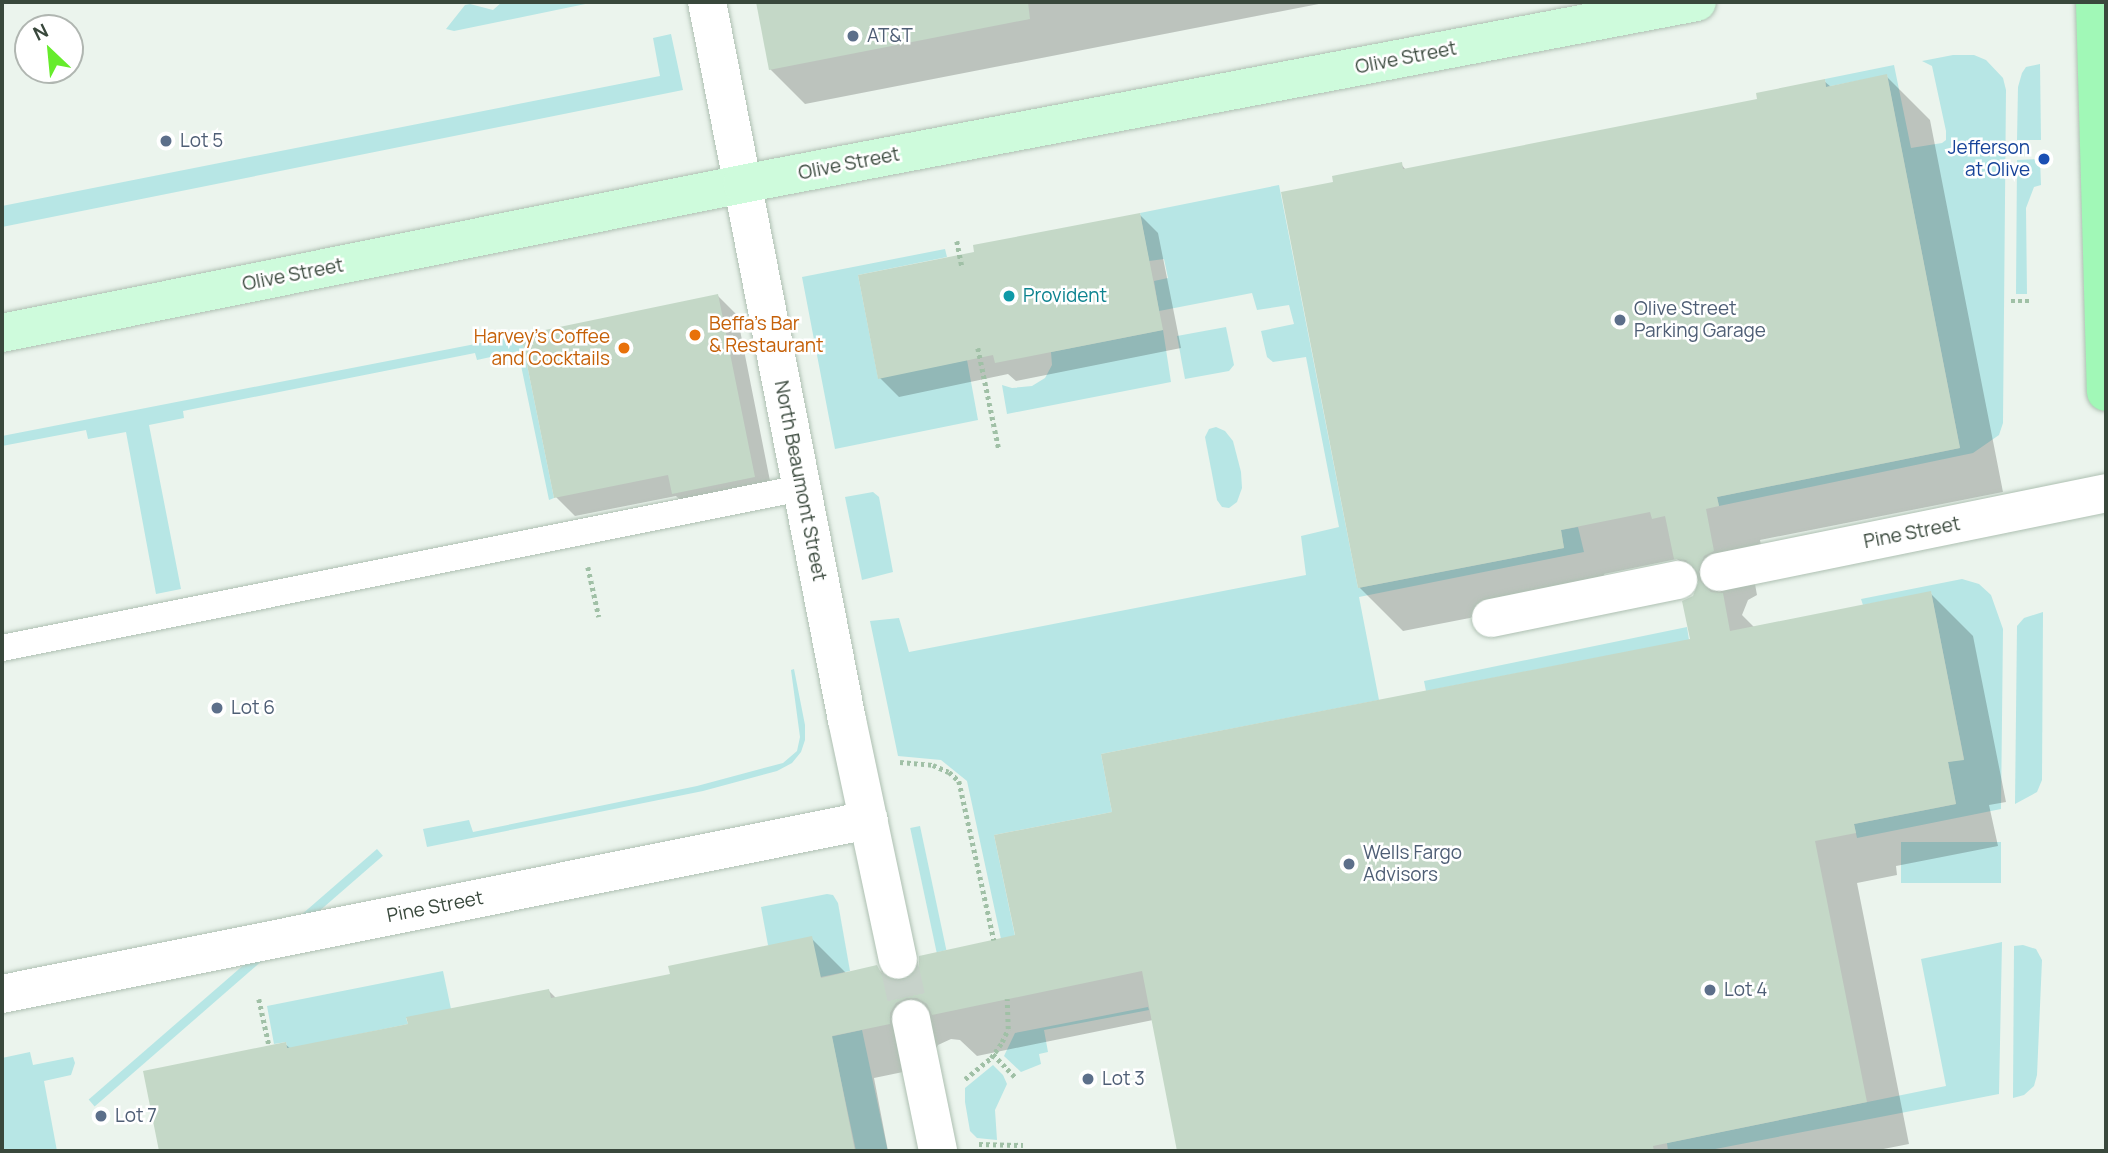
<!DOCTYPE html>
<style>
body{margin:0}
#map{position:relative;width:2108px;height:1153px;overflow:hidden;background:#ebf4ed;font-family:Manrope,sans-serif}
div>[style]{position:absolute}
.green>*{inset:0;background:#b7e6e5;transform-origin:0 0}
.shadow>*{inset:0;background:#0003}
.building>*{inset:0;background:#c4d8c7}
.street-tunnel>*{height:38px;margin-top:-19px;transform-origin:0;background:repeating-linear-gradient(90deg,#c7d2ca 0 38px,transparent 0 57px)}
.path>*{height:4.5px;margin-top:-2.25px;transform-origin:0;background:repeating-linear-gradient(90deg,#a0c0a6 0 3.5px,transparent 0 7px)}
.roads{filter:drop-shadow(0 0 2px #aec0b2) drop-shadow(0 0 2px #aec0b2)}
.lane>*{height:26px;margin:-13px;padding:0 13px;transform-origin:13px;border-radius:13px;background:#fff}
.street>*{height:38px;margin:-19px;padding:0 19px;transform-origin:19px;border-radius:19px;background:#fff}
.secondary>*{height:38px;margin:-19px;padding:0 19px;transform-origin:19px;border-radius:19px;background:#cefbdc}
.primary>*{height:38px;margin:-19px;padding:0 19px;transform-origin:19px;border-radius:19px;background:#a1f8b7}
.dots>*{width:19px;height:19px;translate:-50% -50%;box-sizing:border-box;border:4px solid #fff;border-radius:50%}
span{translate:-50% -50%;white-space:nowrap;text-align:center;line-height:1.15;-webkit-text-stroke:5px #fff;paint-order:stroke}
.service-label{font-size:19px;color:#4e5e75}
.left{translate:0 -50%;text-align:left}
.street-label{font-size:19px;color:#39483c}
.transit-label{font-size:19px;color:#164399}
.right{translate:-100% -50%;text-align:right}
.culture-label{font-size:19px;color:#0d838f}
.food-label{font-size:19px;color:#c56008}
.frame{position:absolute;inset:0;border:4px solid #39483c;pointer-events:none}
.north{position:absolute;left:14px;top:14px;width:70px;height:70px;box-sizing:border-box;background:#fff;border:2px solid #b0b6b1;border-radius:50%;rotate:334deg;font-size:19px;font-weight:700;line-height:28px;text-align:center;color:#39483c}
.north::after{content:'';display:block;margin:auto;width:24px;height:32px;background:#66ec2b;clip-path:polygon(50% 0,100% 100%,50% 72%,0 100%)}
</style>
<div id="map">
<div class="green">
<i style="clip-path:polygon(502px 2px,595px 2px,454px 31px,446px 29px,465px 5px,470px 4px,493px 10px)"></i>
<i style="clip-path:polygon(671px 34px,683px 90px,2px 227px,2px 206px,660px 76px,653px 38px)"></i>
<i style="clip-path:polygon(1953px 55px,1974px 55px,1986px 60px,2003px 78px,2006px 90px,2003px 423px,1999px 435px,1973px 453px,1719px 506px,1717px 497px,1960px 448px,1887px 75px,1826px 87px,1825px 79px,1894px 65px,1911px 148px,1942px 143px,1946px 140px,1946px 131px,1932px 66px,1922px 61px)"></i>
<i style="clip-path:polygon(2040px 64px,2041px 140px,2017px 140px,2018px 87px,2022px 73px,2026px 67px)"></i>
<i style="clip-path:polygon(2040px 159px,2041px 185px,2034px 187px,2026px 208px,2027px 294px,2016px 294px,2017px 160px)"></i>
<i style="clip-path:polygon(1279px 185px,1358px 588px,1564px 548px,1561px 530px,1578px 527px,1584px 552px,1359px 597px,1379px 700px,1101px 754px,1112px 812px,994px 835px,1015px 936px,1001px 939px,967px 781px,941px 760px,898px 756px,870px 621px,899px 618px,909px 652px,1306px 575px,1301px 536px,1339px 527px,1306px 357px,1273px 362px,1267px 357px,1261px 331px,1294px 324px,1289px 305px,1257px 310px,1252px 293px,1159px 311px,1154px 281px,1168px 278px,1164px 259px,1149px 261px,1140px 213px)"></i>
<i style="clip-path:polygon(945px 249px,947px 257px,858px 275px,878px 378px,967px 360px,978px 420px,835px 449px,802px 277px)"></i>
<i style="clip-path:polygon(1226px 327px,1234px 365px,1229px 371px,1185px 379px,1177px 336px)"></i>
<i style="clip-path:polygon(1163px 330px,1171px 382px,1007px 414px,1002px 385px,1012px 388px,1032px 386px,1045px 378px,1052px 365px,1051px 352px)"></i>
<i style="clip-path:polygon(521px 335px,554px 498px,549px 500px,518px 351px,477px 360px,475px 353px,183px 411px,184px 418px,149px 425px,181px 589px,156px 594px,126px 432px,88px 439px,86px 430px,2px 446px,2px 436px)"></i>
<i style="clip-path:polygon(1216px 427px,1225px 431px,1233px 441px,1241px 472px,1242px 488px,1237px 502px,1229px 508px,1222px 507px,1217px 500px,1205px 437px,1209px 429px)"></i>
<i style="clip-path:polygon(873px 492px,879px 497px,893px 572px,862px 580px,845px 497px)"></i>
<i style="clip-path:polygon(1962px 579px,1979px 584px,1991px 595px,2003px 629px,2001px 809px,1857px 838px,1854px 824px,1956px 804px,1948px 762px,1964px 759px,1931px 592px,1863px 605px,1861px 599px)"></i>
<i style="clip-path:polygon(2043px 612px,2042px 780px,2037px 792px,2015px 804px,2017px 626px,2024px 618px)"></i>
<i style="clip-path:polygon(1687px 627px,1689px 640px,1426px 691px,1424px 681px)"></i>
<i style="clip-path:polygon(794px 669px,805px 725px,805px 740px,801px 752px,792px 763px,777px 771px,703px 791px,427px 847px,423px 829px,469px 820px,473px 832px,697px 786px,783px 763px,797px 751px,800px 737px,791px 670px)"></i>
<i style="left:920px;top:826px;width:127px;height:10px;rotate:78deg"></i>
<i style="left:2001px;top:842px;width:41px;height:100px;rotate:90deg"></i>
<i style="left:377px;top:849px;width:9px;height:382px;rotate:49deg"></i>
<i style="clip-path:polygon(827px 894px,833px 895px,838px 903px,850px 971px,821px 977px,768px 945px,761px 907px)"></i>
<i style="clip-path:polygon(2002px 942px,1999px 1094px,1705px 1151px,1668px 1151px,1667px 1143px,1946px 1086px,1921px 959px)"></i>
<i style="clip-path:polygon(2023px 945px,2036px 949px,2042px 960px,2037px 1075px,2034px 1086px,2024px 1095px,2013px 1098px,2014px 946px)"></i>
<i style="clip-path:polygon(443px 971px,451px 1009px,406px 1018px,408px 1024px,287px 1049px,286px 1042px,274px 1044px,267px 1006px)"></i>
<i style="clip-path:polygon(1148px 1007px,1149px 1010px,1044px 1030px,1048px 1052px,1039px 1054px,1041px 1064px,1021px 1072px,1004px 1056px,1015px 1033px)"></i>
<i style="left:862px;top:1030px;width:124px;height:31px;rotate:78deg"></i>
<i style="clip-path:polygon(30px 1052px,33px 1065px,73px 1057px,75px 1063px,71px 1075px,44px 1081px,57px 1151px,2px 1151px,2px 1058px)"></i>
<i style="clip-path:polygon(993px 1065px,1003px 1075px,1007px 1084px,995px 1110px,997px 1140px,977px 1138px,970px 1131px,965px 1102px,965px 1088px)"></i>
</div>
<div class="shadow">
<i style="clip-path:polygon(757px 2px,1329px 2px,805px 104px,770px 69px)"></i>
<i style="clip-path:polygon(1886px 76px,1930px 120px,2003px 492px,1760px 540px,1762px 550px,1749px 552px,1757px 595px,1748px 600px,1742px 615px,1755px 628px,1930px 593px,1973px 636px,2006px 802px,1989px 805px,1998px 846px,1896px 866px,1897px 875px,1857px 883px,1909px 1144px,1873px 1151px,1179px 1151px,1153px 1020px,977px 1056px,960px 1040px,951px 1039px,938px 1045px,932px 1056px,932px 1066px,874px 1078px,888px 1151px,161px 1151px,145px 1072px,285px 1044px,291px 1049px,410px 1025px,548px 990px,556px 998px,672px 975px,811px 938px,847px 974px,876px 967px,891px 982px,904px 983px,1017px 937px,1114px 813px,1692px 641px,1694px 597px,1700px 583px,1677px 559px,1604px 574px,1607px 591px,1403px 631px,1359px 587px,1334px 183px,1401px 164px,1406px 170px,1759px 100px,1824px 81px,1831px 87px)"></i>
<i style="clip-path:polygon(1139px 214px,1158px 233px,1181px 348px,1016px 381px,1008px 374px,899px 397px,880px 378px,976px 253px)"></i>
<i style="clip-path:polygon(718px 296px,737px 315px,773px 496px,693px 512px,676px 496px,575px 516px,556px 497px)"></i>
</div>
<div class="building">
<i style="clip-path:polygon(756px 2px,1028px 2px,1030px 19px,769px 70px)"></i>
<i style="clip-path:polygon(1887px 74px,1960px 448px,1717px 497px,1719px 506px,1706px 509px,1714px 551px,1704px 556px,1698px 572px,1686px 560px,1674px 559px,1665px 516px,1652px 519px,1650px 512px,1561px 530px,1564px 548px,1358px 588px,1281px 192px,1333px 182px,1332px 176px,1402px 162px,1403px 169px,1757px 99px,1756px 93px,1825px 79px,1826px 87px)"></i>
<i style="clip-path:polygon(1140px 213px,1163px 330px,995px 363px,993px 355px,878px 379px,858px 275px,974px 252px,973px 245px)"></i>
<i style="clip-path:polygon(718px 294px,755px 477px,672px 494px,668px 475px,554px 498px,521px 335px)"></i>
<i style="clip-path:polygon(1699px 580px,1711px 592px,1723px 593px,1730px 631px,1931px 591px,1964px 760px,1948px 762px,1956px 804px,1854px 824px,1856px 833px,1815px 841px,1867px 1102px,1653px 1146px,1654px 1151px,1177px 1151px,1142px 971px,932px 1015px,927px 1004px,917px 998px,907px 998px,896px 1003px,890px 1013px,890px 1024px,832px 1036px,855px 1151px,159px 1151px,143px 1071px,286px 1042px,287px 1048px,408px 1024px,406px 1017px,549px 989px,551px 998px,670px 974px,668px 966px,812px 936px,821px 978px,877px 965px,882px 975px,891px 981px,903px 981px,913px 976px,919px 967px,919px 956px,1015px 935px,994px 835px,1112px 812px,1101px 754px,1690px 639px,1682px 601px,1693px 596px)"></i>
</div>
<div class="street-tunnel">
<i style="left:898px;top:960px;width:60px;rotate:77.6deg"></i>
</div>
<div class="path">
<i style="left:957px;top:241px;width:25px;rotate:79deg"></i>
<i style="left:2011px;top:301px;width:21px"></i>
<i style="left:978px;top:348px;width:103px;rotate:78.3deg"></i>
<i style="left:588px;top:567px;width:51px;rotate:77.6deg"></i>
<i style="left:900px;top:762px;width:33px;rotate:5deg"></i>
<i style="left:933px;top:765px;width:17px;rotate:24deg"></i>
<i style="left:949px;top:772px;width:13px;rotate:42deg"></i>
<i style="left:959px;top:781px;width:163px;rotate:77.6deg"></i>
<i style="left:259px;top:999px;width:47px;rotate:77.7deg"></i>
<i style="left:993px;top:1054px;width:32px;rotate:46deg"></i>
<i style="left:965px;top:1079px;width:33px;rotate:-39deg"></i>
<i style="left:991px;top:1058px;width:19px;rotate:-55deg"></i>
<i style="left:1002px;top:1042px;width:14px;rotate:-65deg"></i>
<i style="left:1008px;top:1029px;width:30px;rotate:-92deg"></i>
<i style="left:979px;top:1144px;width:44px;rotate:1.3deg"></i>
</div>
<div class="roads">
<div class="lane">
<i style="left:2px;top:648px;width:815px;rotate:-11.32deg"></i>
</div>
<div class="street">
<i style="left:707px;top:2px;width:732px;rotate:78.97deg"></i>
<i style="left:847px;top:720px;width:245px;rotate:78deg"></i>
<i style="left:1719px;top:572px;width:395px;rotate:-11.5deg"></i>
<i style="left:1491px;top:618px;width:191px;rotate:-11.5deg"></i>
<i style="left:2px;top:994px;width:884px;rotate:-11.35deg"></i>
<i style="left:911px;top:1019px;width:135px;rotate:78.4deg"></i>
</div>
<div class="secondary">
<i style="left:2px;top:333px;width:755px;rotate:-11.38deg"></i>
<i style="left:742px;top:184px;width:972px;rotate:-10.79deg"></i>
</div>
<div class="primary">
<i style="left:2095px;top:2px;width:390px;rotate:88.4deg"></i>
</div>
</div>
<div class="dots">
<i style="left:853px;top:36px;background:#5c6f8a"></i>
<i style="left:166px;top:141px;background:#5c6f8a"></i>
<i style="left:2044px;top:159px;background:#1a4fb4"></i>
<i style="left:1009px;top:296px;background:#0f9aa8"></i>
<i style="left:1620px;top:320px;background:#5c6f8a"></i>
<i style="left:695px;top:335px;background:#e8710a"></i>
<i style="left:624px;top:348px;background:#e8710a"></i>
<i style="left:217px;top:708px;background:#5c6f8a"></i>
<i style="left:1349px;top:864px;background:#5c6f8a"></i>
<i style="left:1710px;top:990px;background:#5c6f8a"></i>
<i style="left:1088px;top:1079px;background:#5c6f8a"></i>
<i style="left:101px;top:1116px;background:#5c6f8a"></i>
</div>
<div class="service-label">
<span class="left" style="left:867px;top:36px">AT&amp;T</span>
<span class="left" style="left:180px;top:141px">Lot 5</span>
<span class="left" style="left:1634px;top:320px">Olive Street<br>Parking Garage</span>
<span class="left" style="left:231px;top:708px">Lot 6</span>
<span class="left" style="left:1363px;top:864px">Wells Fargo<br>Advisors</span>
<span class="left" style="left:1724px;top:990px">Lot 4</span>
<span class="left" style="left:1102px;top:1079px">Lot 3</span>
<span class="left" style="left:115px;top:1116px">Lot 7</span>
</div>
<div class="street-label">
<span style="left:1406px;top:58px;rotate:-11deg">Olive Street</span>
<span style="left:849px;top:164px;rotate:-11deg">Olive Street</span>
<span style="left:293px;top:275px;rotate:-11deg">Olive Street</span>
<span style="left:800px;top:481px;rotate:79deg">North Beaumont Street</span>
<span style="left:1912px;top:533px;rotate:-11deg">Pine Street</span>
<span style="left:435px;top:907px;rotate:-11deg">Pine Street</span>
</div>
<div class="transit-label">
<span class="right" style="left:2030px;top:159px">Jefferson<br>at Olive</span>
</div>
<div class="culture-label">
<span class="left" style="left:1023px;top:296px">Provident</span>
</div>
<div class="food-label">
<span class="left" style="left:709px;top:335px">Beffa's Bar<br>&amp; Restaurant</span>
<span class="right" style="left:610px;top:348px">Harvey's Coffee<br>and Cocktails</span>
</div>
<div class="frame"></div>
<div class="north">N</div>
</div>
